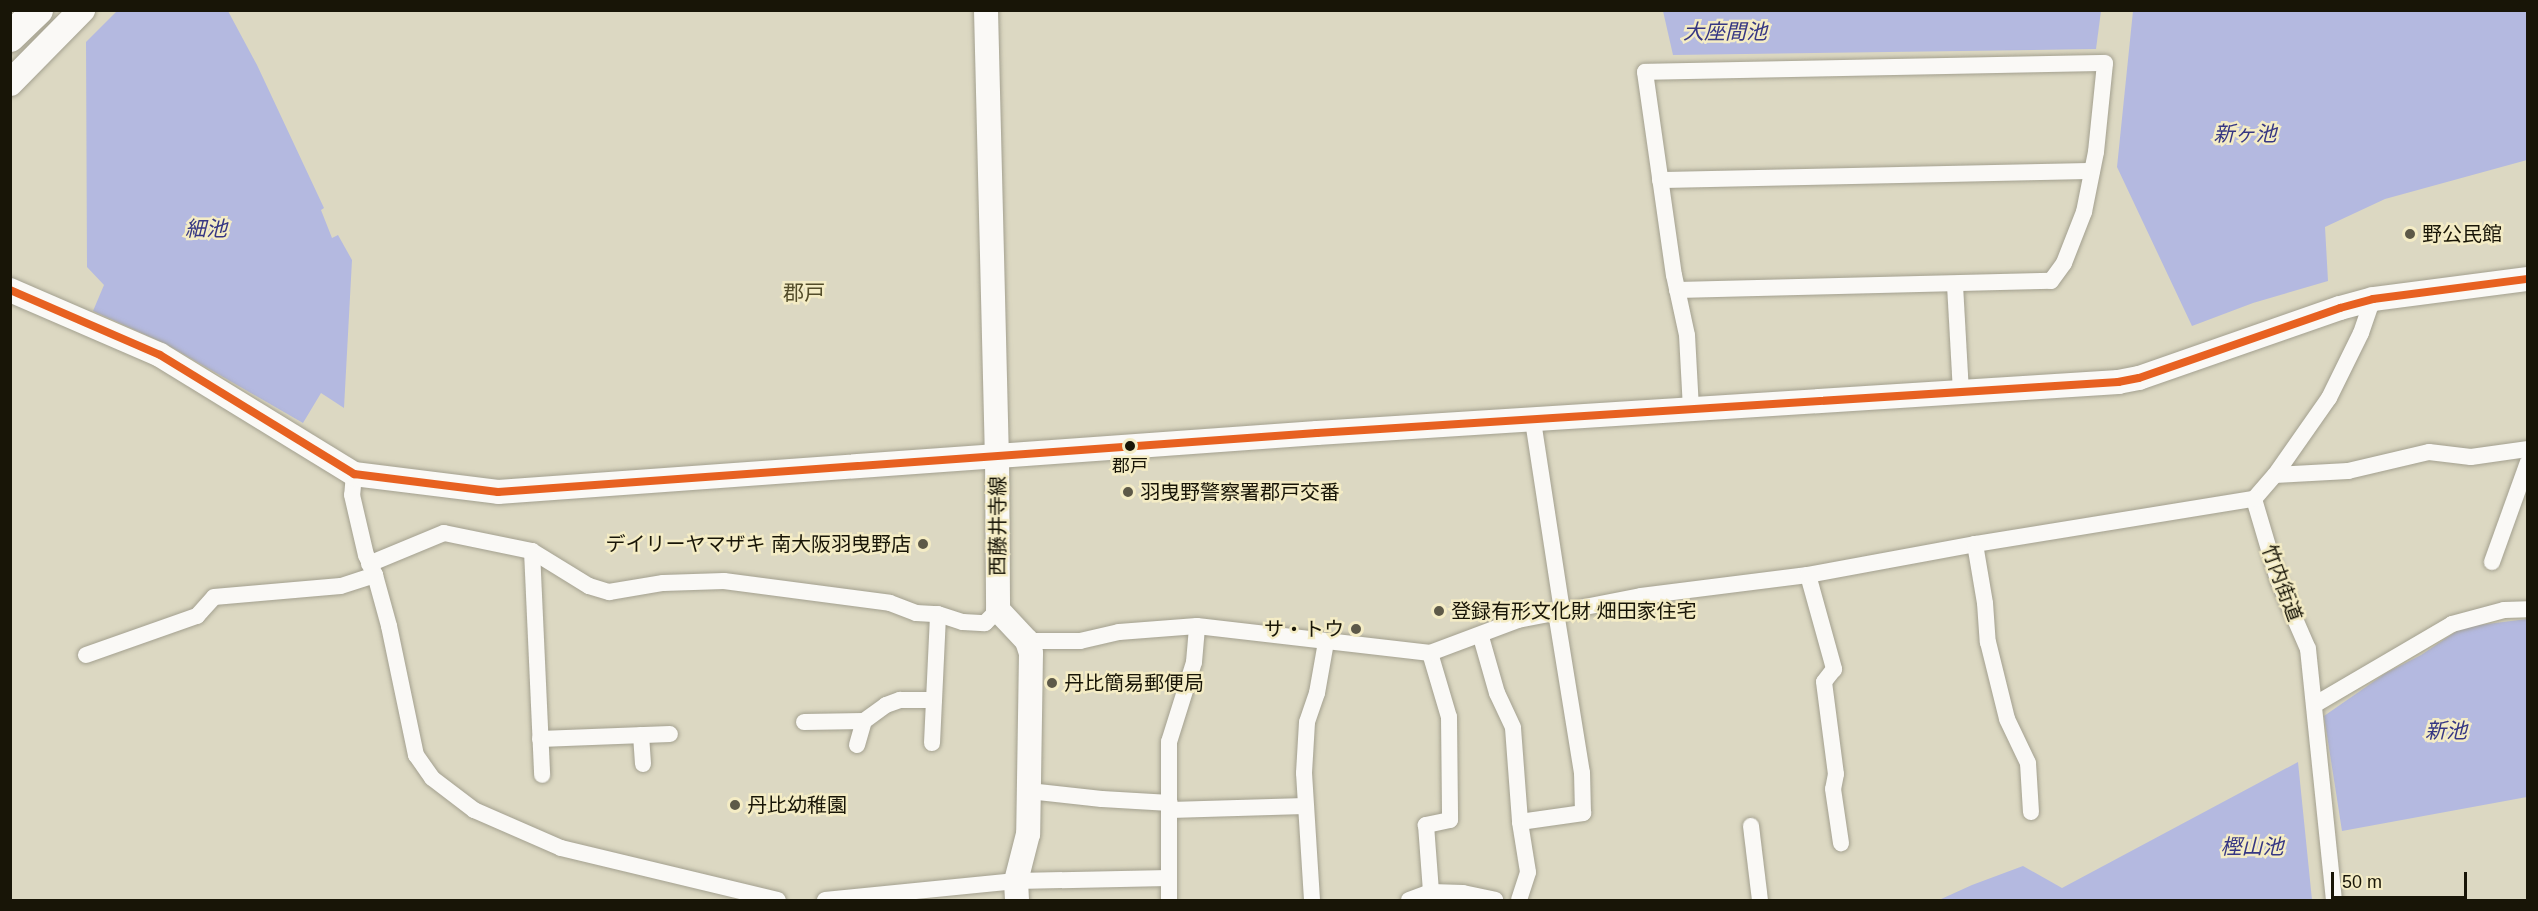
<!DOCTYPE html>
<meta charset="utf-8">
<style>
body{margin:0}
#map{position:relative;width:2538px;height:911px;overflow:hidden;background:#dcd8c2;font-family:Helvetica,"Noto Sans JP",sans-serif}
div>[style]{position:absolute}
.water>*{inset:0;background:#b4b9e0}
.roads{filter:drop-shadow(0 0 2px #a3a08f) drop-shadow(0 0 2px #a3a08f)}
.street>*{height:16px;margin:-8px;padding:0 8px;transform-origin:8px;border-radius:8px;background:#faf9f6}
.secondary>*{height:24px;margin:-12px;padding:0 12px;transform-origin:12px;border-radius:12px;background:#faf9f6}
.primary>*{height:26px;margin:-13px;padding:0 13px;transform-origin:13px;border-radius:13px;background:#faf9f6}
.highway>*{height:30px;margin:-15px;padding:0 15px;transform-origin:15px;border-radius:15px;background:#faf9f6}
.bus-1>*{height:8px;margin:-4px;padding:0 4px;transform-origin:4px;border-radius:4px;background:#e76121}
.dots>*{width:16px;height:16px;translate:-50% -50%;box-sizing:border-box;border:3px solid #f4ecc5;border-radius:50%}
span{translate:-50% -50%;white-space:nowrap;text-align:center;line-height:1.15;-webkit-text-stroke:5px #f4ecc5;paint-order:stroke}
.bus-label{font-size:18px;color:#181507}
.poi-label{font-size:20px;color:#181507}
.left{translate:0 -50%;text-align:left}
.right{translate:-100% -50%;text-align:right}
.street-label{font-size:20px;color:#181507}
.water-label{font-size:21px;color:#363783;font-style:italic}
.neighbourhood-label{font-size:21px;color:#534c29}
.frame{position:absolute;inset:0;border:12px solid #181507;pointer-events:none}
.scale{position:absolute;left:2331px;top:872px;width:136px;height:27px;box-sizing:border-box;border:3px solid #181507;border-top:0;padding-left:8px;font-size:18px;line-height:21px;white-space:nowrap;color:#181507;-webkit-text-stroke:4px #f4ecc5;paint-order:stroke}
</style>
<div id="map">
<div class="water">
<i style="clip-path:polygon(117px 11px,228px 11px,257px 65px,324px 208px,321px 210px,332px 238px,338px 235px,352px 260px,344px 408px,321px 393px,303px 423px,166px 344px,93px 311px,104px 285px,87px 267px,86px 42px)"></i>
<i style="clip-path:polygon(1663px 11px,1663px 10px,2101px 11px,2096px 49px,1673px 55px)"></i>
<i style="clip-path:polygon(2133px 11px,2527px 11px,2527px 160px,2385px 199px,2325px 227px,2328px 281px,2253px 303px,2192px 326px,2117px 167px)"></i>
<i style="clip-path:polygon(2527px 619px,2527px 797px,2342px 831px,2324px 716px,2386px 673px,2421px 655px,2463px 627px)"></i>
<i style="clip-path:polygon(2298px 762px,2312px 900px,1939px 900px,1972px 885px,2023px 866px,2062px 888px)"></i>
</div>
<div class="roads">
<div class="street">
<i style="left:1660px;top:180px;width:432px;rotate:-1.2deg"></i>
<i style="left:1955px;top:285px;width:106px;rotate:86.8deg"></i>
<i style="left:1677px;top:290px;width:374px;rotate:-1.4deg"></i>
<i style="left:2051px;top:281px;width:22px;rotate:-54deg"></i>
<i style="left:2064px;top:263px;width:55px;rotate:-68.6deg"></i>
<i style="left:2084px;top:212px;width:61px;rotate:-78.7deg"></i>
<i style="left:2096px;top:152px;width:89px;rotate:-84.2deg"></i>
<i style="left:2105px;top:63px;width:460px;rotate:178.9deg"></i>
<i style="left:1645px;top:72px;width:205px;rotate:81.9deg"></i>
<i style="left:1674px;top:275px;width:61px;rotate:77.8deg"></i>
<i style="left:1687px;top:335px;width:75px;rotate:86.9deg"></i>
<i style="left:354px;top:474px;width:21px;rotate:95deg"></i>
<i style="left:352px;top:495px;width:62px;rotate:76.9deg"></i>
<i style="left:366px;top:555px;width:22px;rotate:66deg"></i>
<i style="left:375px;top:575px;width:53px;rotate:74.6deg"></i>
<i style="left:389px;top:626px;width:132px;rotate:78.2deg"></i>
<i style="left:416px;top:755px;width:28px;rotate:55deg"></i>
<i style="left:432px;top:778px;width:53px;rotate:37.3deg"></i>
<i style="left:474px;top:810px;width:95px;rotate:23.6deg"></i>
<i style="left:561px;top:848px;width:223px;rotate:13.5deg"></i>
<i style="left:2275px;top:475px;width:73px;rotate:-3.1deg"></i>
<i style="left:2348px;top:471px;width:83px;rotate:-13.2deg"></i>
<i style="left:2429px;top:452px;width:42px;rotate:6.8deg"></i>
<i style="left:2471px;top:457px;width:58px;rotate:-8deg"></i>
<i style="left:2254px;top:499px;width:84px;rotate:73.5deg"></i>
<i style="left:2278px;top:580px;width:75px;rotate:66.5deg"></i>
<i style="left:2308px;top:649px;width:252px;rotate:84.1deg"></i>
<i style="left:2254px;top:499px;width:32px;rotate:-49deg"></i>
<i style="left:2275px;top:475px;width:94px;rotate:-55deg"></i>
<i style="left:2329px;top:398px;width:72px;rotate:-63.8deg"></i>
<i style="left:2361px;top:333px;width:36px;rotate:-71deg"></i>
<i style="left:1975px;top:544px;width:60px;rotate:80.4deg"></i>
<i style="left:1985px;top:603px;width:39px;rotate:86deg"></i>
<i style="left:1988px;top:642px;width:79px;rotate:76.1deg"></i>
<i style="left:2007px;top:719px;width:49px;rotate:64.5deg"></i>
<i style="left:2028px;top:763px;width:49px;rotate:86.5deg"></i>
<i style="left:532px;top:551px;width:224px;rotate:87.4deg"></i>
<i style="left:2492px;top:562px;width:106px;rotate:-70.2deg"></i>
<i style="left:369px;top:564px;width:81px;rotate:-22.5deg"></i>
<i style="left:444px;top:533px;width:90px;rotate:11.6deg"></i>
<i style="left:532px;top:551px;width:67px;rotate:31.6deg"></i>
<i style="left:589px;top:586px;width:21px;rotate:17deg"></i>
<i style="left:609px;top:592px;width:55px;rotate:-9.5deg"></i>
<i style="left:663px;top:583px;width:61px;rotate:-1.9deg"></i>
<i style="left:724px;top:581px;width:167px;rotate:7.5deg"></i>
<i style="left:890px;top:603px;width:28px;rotate:21deg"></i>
<i style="left:916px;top:613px;width:22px;rotate:3deg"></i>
<i style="left:938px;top:614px;width:26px;rotate:18deg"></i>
<i style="left:963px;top:622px;width:22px;rotate:3deg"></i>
<i style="left:985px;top:623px;width:18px;rotate:-45deg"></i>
<i style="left:1808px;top:575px;width:98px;rotate:74.5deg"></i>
<i style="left:1834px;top:669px;width:16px;rotate:128deg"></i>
<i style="left:1824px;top:682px;width:93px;rotate:82.6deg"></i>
<i style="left:1836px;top:774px;width:15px;rotate:101deg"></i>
<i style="left:1833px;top:789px;width:55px;rotate:81.6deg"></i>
<i style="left:1481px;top:637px;width:58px;rotate:74.1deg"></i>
<i style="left:1497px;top:693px;width:38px;rotate:65deg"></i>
<i style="left:1513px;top:728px;width:94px;rotate:85.7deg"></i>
<i style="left:1027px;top:641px;width:53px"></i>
<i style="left:1080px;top:641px;width:40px;rotate:-13deg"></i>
<i style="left:1119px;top:632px;width:78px;rotate:-4.4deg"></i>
<i style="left:1430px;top:653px;width:67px;rotate:73.5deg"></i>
<i style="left:1449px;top:717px;width:103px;rotate:89.4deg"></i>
<i style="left:1450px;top:820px;width:25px;rotate:168deg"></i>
<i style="left:1426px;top:825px;width:67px;rotate:85.7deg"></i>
<i style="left:86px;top:655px;width:118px;rotate:-19.4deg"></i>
<i style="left:197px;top:616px;width:25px;rotate:-48deg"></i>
<i style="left:214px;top:597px;width:127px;rotate:-5deg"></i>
<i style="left:341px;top:586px;width:36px;rotate:-18deg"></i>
<i style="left:2314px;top:705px;width:160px;rotate:-30.4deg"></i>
<i style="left:2452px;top:624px;width:54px;rotate:-15.1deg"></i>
<i style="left:2504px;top:610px;width:24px;rotate:-2deg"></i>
<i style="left:804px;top:722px;width:60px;rotate:-1deg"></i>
<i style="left:641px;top:735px;width:29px;rotate:86deg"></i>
<i style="left:540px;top:739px;width:130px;rotate:-2.2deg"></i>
<i style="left:932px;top:743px;width:129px;rotate:-87.3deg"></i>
<i style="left:857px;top:745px;width:25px;rotate:-74deg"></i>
<i style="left:864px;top:721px;width:27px;rotate:-36deg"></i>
<i style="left:886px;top:705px;width:15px;rotate:-20deg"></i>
<i style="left:900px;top:700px;width:34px"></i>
<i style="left:1029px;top:791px;width:73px;rotate:6.3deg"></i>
<i style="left:1102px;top:799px;width:68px;rotate:3.4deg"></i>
<i style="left:1170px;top:810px;width:135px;rotate:-1.7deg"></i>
<i style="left:1751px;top:826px;width:75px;rotate:83.1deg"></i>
<i style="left:825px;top:900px;width:192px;rotate:-5.7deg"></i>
<i style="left:1016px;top:881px;width:153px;rotate:-1.1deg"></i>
<i style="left:1169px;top:900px;width:158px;rotate:-90deg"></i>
<i style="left:1169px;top:742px;width:84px;rotate:-72.6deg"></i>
<i style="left:1194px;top:662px;width:36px;rotate:-85deg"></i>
<i style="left:1197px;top:626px;width:235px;rotate:6.6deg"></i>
<i style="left:1430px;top:653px;width:94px;rotate:-20.6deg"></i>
<i style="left:1518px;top:620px;width:125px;rotate:-11deg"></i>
<i style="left:1641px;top:596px;width:168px;rotate:-7.2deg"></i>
<i style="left:1808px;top:575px;width:170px;rotate:-10.5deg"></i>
<i style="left:1975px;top:544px;width:283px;rotate:-9.2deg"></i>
<i style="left:1312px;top:900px;width:127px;rotate:-93.6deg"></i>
<i style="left:1304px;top:773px;width:51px;rotate:-86.6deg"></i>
<i style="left:1307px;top:722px;width:31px;rotate:-71deg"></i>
<i style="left:1317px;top:693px;width:52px;rotate:-80deg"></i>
<i style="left:1409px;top:900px;width:23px;rotate:-20deg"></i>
<i style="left:1431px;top:892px;width:32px;rotate:2deg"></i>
<i style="left:1463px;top:893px;width:33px;rotate:12deg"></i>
<i style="left:1519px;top:900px;width:29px;rotate:-72deg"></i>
<i style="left:1528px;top:872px;width:51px;rotate:-99.1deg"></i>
<i style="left:1520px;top:822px;width:64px;rotate:-8.1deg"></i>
<i style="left:1583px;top:813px;width:40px;rotate:-91.4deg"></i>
<i style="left:1582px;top:773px;width:156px;rotate:-99.2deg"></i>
<i style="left:1557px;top:619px;width:16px;rotate:-75deg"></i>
<i style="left:1561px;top:604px;width:186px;rotate:-98.7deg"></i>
</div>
<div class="secondary">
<i style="left:986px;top:10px;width:445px;rotate:88.6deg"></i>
<i style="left:997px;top:455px;width:155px;rotate:89.6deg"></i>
<i style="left:998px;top:610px;width:42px;rotate:46.9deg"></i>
<i style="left:1027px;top:641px;width:13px;rotate:72deg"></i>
<i style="left:1031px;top:653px;width:181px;rotate:90.9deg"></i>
<i style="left:1028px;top:834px;width:49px;rotate:104.3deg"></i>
<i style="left:1016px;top:881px;width:19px;rotate:87deg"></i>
<i style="left:10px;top:290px;width:163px;rotate:23.4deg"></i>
<i style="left:160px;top:355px;width:228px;rotate:31.5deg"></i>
<i style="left:354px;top:474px;width:145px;rotate:7.1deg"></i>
<i style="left:498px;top:492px;width:821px;rotate:-4.12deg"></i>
<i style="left:1317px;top:433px;width:803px;rotate:-3.64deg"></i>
<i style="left:2118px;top:382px;width:21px;rotate:-11deg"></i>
<i style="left:2139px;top:378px;width:213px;rotate:-19.2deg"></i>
<i style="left:2340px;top:308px;width:34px;rotate:-15deg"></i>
<i style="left:2373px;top:299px;width:156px;rotate:-7.4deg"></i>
</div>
<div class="primary">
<i style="left:10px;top:83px;width:103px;rotate:-45.4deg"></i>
</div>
<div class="highway">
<i style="left:10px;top:37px;width:39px;rotate:-44deg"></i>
</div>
</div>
<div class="bus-1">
<i style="left:10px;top:290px;width:163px;rotate:23.4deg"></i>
<i style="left:160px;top:355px;width:228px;rotate:31.5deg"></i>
<i style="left:354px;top:474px;width:145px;rotate:7.1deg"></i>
<i style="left:498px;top:492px;width:821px;rotate:-4.12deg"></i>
<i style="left:1317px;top:433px;width:803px;rotate:-3.64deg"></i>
<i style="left:2118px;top:382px;width:21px;rotate:-11deg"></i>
<i style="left:2139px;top:378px;width:213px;rotate:-19.2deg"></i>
<i style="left:2340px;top:308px;width:34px;rotate:-15deg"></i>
<i style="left:2373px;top:299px;width:156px;rotate:-7.4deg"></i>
</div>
<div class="dots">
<i style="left:2410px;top:234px;background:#5d5948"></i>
<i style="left:1130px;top:446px;background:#181507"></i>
<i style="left:1128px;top:492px;background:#5d5948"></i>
<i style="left:923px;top:544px;background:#5d5948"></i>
<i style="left:1439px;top:611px;background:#5d5948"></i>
<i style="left:1356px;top:629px;background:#5d5948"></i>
<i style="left:1052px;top:683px;background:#5d5948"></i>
<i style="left:735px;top:805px;background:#5d5948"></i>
</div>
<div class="bus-label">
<span style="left:1130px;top:466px">郡戸</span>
</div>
<div class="poi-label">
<span class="left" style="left:2422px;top:234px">野公民館</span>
<span class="left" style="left:1140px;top:492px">羽曳野警察署郡戸交番</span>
<span class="right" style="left:911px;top:544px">デイリーヤマザキ 南大阪羽曳野店</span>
<span class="left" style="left:1451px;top:611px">登録有形文化財 畑田家住宅</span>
<span class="right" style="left:1344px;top:629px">サ・トウ</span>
<span class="left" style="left:1064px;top:683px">丹比簡易郵便局</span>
<span class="left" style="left:747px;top:805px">丹比幼稚園</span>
</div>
<div class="street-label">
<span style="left:998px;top:526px;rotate:-90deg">西藤井寺線</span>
<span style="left:2282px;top:583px;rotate:70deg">竹内街道</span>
</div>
<div class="water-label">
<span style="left:1725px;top:32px">大座間池</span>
<span style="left:2245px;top:134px">新ヶ池</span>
<span style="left:206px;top:229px">細池</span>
<span style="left:2446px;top:731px">新池</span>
<span style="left:2252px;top:847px">樫山池</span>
</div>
<div class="neighbourhood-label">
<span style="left:804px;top:293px">郡戸</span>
</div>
<div class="frame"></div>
<div class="scale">50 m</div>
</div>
